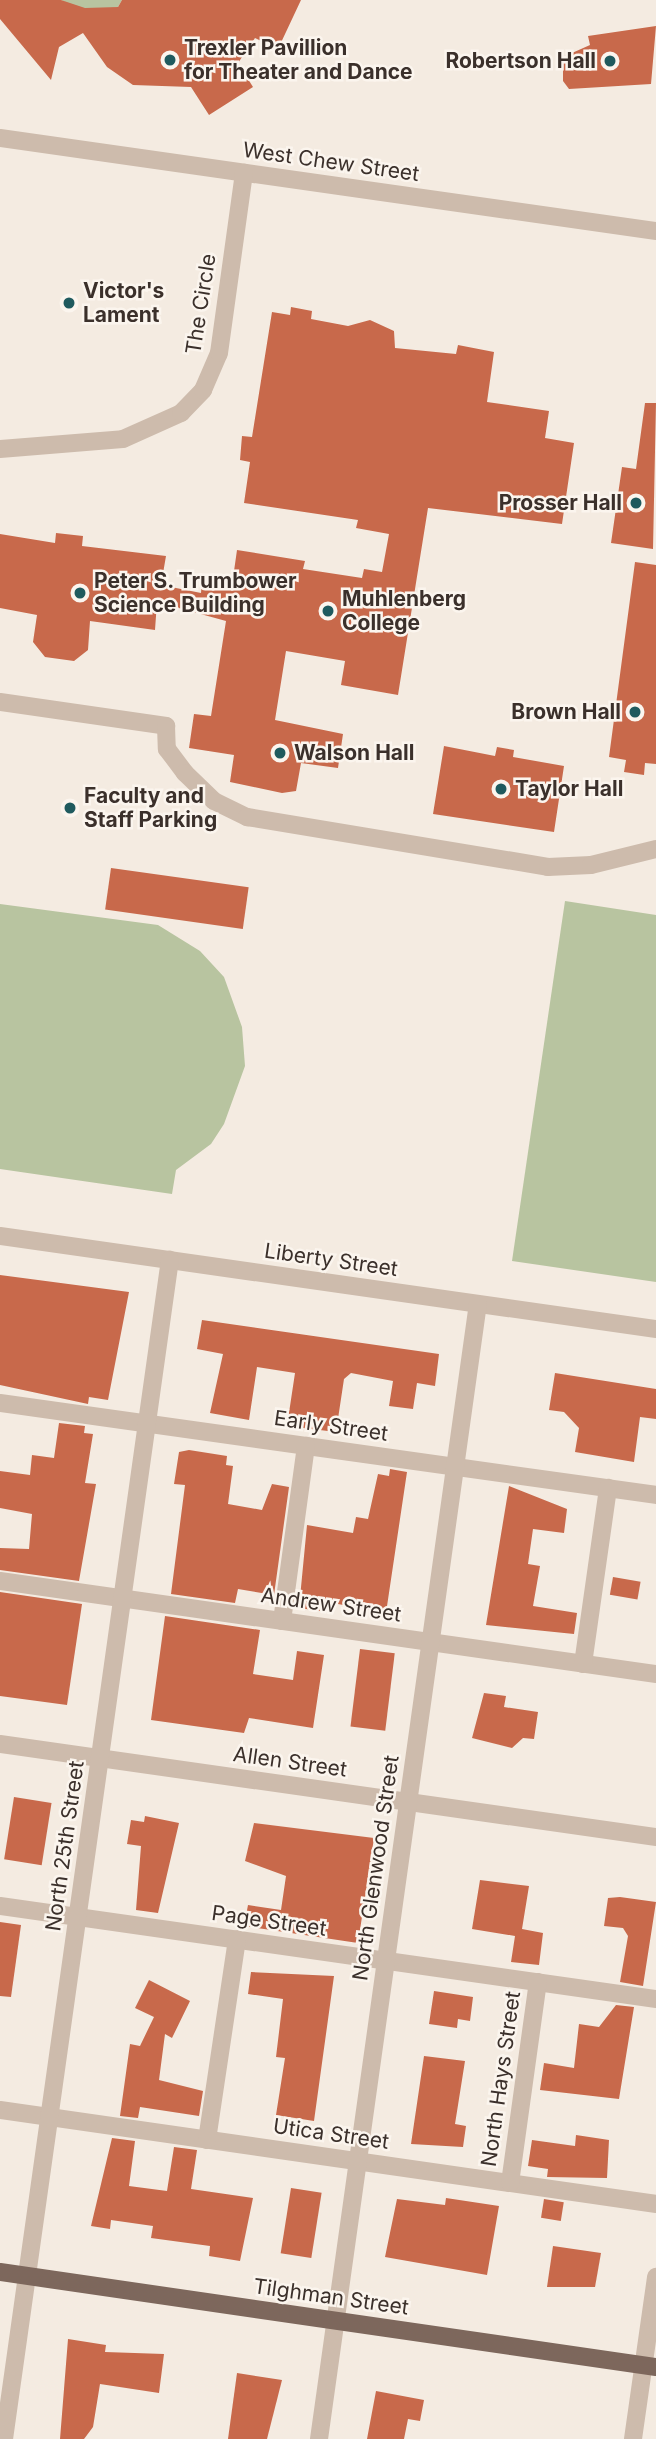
<!DOCTYPE html>
<style>
body{margin:0}
#map{position:relative;width:656px;height:2439px;overflow:hidden;background:#f4ebe1;font-family:Inter,sans-serif}
div>[style]{position:absolute}
.green>*{inset:0;background:#b8c4a0}
.building>*{inset:0;background:#c8694b;transform-origin:0 0}
.minor>*{height:18px;margin:-9px;padding:0 9px;transform-origin:9px;border-radius:9px;background:#cdbbac}
.major>*{height:18px;margin:-9px;padding:0 9px;transform-origin:9px;border-radius:9px;background:#7d675c}
.dots>*{width:19px;height:19px;translate:-50% -50%;box-sizing:border-box;border:4px solid #fbf5ee;border-radius:50%}
span{translate:-50% -50%;white-space:nowrap;text-align:center;line-height:1.15;-webkit-text-stroke:5px #fbf5ee;paint-order:stroke}
.poi-label{font-size:21px;color:#3b302b;font-weight:700}
.left{translate:0 -50%;text-align:left}
.right{translate:-100% -50%;text-align:right}
.street-label{font-size:21px;color:#3b302b}
</style>
<div id="map">
<div class="green">
<i style="clip-path:polygon(61px 0,122px 0,118px 7px,88px 14px)"></i>
<i style="clip-path:polygon(565px 901px,656px 915px,656px 1282px,512px 1261px)"></i>
<i style="clip-path:polygon(0 904px,158px 925px,200px 951px,224px 977px,242px 1027px,245px 1066px,224px 1124px,211px 1144px,176px 1170px,172px 1194px,0 1169px)"></i>
</div>
<div class="building">
<i style="clip-path:polygon(0 0,61px 0,85px 8px,118px 7px,122px 0,301px 0,278px 49px,255px 38px,238px 63px,253px 87px,209px 115px,191px 87px,133px 85px,107px 67px,83px 33px,59px 47px,51px 80px,0 19px)"></i>
<i style="clip-path:polygon(656px 26px,651px 84px,569px 89px,563px 81px,563px 57px,590px 45px,588px 36px)"></i>
<i style="clip-path:polygon(291px 307px,312px 311px,311px 319px,348px 326px,370px 320px,394px 331px,395px 348px,456px 354px,458px 345px,494px 352px,487px 402px,549px 411px,545px 438px,574px 443px,562px 524px,428px 508px,398px 695px,341px 685px,345px 661px,286px 651px,275px 720px,343px 734px,338px 768px,301px 763px,296px 791px,282px 793px,230px 782px,234px 755px,189px 748px,194px 714px,211px 716px,226px 621px,157px 602px,155px 630px,90px 621px,88px 650px,74px 661px,45px 657px,33px 642px,37px 615px,0 608px,0 534px,55px 543px,56px 533px,83px 536px,82px 546px,166px 556px,161px 585px,201px 593px,202px 580px,232px 585px,237px 550px,305px 561px,303px 569px,362px 578px,364px 569px,382px 572px,389px 534px,356px 528px,358px 520px,244px 503px,250px 462px,240px 460px,242px 436px,252px 437px,272px 312px,290px 315px)"></i>
<i style="clip-path:polygon(645px 403px,656px 403px,653px 549px,611px 543px,622px 467px,636px 469px)"></i>
<i style="clip-path:polygon(635px 562px,656px 565px,656px 764px,645px 763px,644px 775px,624px 772px,626px 760px,609px 757px)"></i>
<i style="clip-path:polygon(444px 746px,495px 756px,497px 747px,514px 750px,513px 757px,564px 766px,554px 832px,433px 814px)"></i>
<i style="left:111px;top:868px;width:139px;height:42px;rotate:8deg"></i>
<i style="clip-path:polygon(0 1275px,129px 1292px,108px 1400px,89px 1397px,88px 1404px,0 1385px)"></i>
<i style="clip-path:polygon(202px 1320px,439px 1354px,435px 1386px,417px 1383px,413px 1409px,389px 1406px,393px 1381px,351px 1373px,344px 1379px,336px 1432px,287px 1426px,295px 1373px,257px 1367px,249px 1420px,210px 1413px,223px 1354px,197px 1349px)"></i>
<i style="clip-path:polygon(555px 1373px,656px 1389px,656px 1419px,640px 1417px,634px 1462px,575px 1452px,579px 1428px,564px 1412px,549px 1410px)"></i>
<i style="clip-path:polygon(59px 1423px,85px 1426px,84px 1433px,93px 1434px,85px 1483px,96px 1484px,79px 1581px,0 1570px,0 1548px,29px 1549px,32px 1514px,0 1508px,0 1471px,30px 1475px,32px 1455px,54px 1458px)"></i>
<i style="clip-path:polygon(189px 1450px,227px 1456px,226px 1465px,233px 1466px,228px 1504px,262px 1510px,272px 1484px,289px 1487px,274px 1595px,238px 1589px,235px 1603px,171px 1594px,185px 1485px,174px 1484px,179px 1452px)"></i>
<i style="clip-path:polygon(390px 1469px,407px 1472px,386px 1613px,322px 1601px,320px 1611px,299px 1608px,307px 1525px,353px 1533px,356px 1517px,368px 1519px,378px 1474px,389px 1476px)"></i>
<i style="clip-path:polygon(509px 1486px,567px 1509px,564px 1533px,533px 1529px,528px 1564px,540px 1566px,533px 1606px,577px 1613px,574px 1634px,486px 1625px)"></i>
<i style="left:613px;top:1577px;width:28px;height:18px;rotate:10deg"></i>
<i style="clip-path:polygon(0 1592px,82px 1604px,67px 1705px,0 1696px)"></i>
<i style="clip-path:polygon(165px 1616px,260px 1630px,253px 1674px,293px 1680px,297px 1651px,324px 1655px,313px 1728px,249px 1718px,244px 1733px,151px 1720px)"></i>
<i style="left:360px;top:1649px;width:35px;height:78px;rotate:7deg"></i>
<i style="clip-path:polygon(484px 1693px,506px 1696px,504px 1707px,538px 1712px,534px 1739px,523px 1738px,512px 1748px,472px 1738px)"></i>
<i style="left:14px;top:1797px;width:38px;height:63px;rotate:9deg"></i>
<i style="clip-path:polygon(145px 1816px,179px 1823px,158px 1913px,136px 1910px,141px 1846px,127px 1844px,131px 1820px,144px 1822px)"></i>
<i style="clip-path:polygon(254px 1823px,374px 1838px,358px 1943px,244px 1926px,248px 1905px,281px 1910px,286px 1876px,245px 1861px)"></i>
<i style="clip-path:polygon(480px 1880px,529px 1886px,522px 1929px,543px 1933px,539px 1965px,511px 1962px,515px 1936px,472px 1929px)"></i>
<i style="clip-path:polygon(620px 1897px,656px 1902px,643px 1986px,620px 1982px,628px 1936px,623px 1928px,604px 1926px,608px 1898px)"></i>
<i style="clip-path:polygon(0 1922px,21px 1925px,11px 1997px,0 1996px)"></i>
<i style="clip-path:polygon(251px 1972px,334px 1976px,314px 2121px,276px 2115px,285px 2058px,276px 2057px,283px 1999px,248px 1994px)"></i>
<i style="clip-path:polygon(149px 1980px,190px 2001px,172px 2038px,165px 2034px,159px 2080px,203px 2091px,199px 2116px,140px 2107px,138px 2118px,120px 2116px,130px 2044px,140px 2046px,154px 2017px,135px 2008px)"></i>
<i style="clip-path:polygon(434px 1991px,473px 1997px,470px 2021px,458px 2019px,457px 2028px,429px 2024px)"></i>
<i style="clip-path:polygon(616px 2005px,634px 2007px,619px 2099px,540px 2090px,544px 2063px,574px 2068px,579px 2024px,599px 2027px)"></i>
<i style="clip-path:polygon(424px 2056px,465px 2061px,455px 2124px,466px 2126px,463px 2147px,411px 2144px)"></i>
<i style="clip-path:polygon(576px 2135px,609px 2140px,607px 2178px,547px 2177px,548px 2169px,528px 2166px,532px 2140px,575px 2146px)"></i>
<i style="clip-path:polygon(112px 2138px,135px 2141px,129px 2186px,167px 2191px,174px 2147px,197px 2150px,191px 2189px,253px 2198px,240px 2261px,209px 2256px,210px 2246px,151px 2238px,153px 2226px,111px 2220px,110px 2229px,91px 2226px)"></i>
<i style="left:291px;top:2188px;width:31px;height:66px;rotate:9deg"></i>
<i style="clip-path:polygon(446px 2198px,499px 2206px,487px 2275px,385px 2257px,397px 2199px,445px 2205px)"></i>
<i style="left:544px;top:2199px;width:20px;height:19px;rotate:9deg"></i>
<i style="clip-path:polygon(553px 2246px,601px 2253px,595px 2287px,547px 2287px)"></i>
<i style="clip-path:polygon(68px 2339px,106px 2345px,105px 2352px,164px 2354px,159px 2393px,100px 2384px,93px 2427px,84px 2439px,60px 2439px)"></i>
<i style="clip-path:polygon(237px 2373px,282px 2380px,267px 2439px,228px 2439px)"></i>
<i style="clip-path:polygon(376px 2391px,424px 2400px,420px 2421px,408px 2419px,404px 2439px,367px 2439px)"></i>
</div>
<div class="minor">
<i style="left:0;top:138px;width:663px;rotate:8.07deg"></i>
<i style="left:0;top:449px;width:123px;rotate:-4.6deg"></i>
<i style="left:123px;top:439px;width:64px;rotate:-24.1deg"></i>
<i style="left:181px;top:413px;width:32px;rotate:-46deg"></i>
<i style="left:203px;top:390px;width:40px;rotate:-66.6deg"></i>
<i style="left:219px;top:353px;width:182px;rotate:-82.1deg"></i>
<i style="left:0;top:702px;width:168px;rotate:8.2deg"></i>
<i style="left:166px;top:726px;width:23px;rotate:88deg"></i>
<i style="left:167px;top:749px;width:30px;rotate:53deg"></i>
<i style="left:185px;top:773px;width:40px;rotate:44deg"></i>
<i style="left:214px;top:801px;width:37px;rotate:26deg"></i>
<i style="left:247px;top:817px;width:305px;rotate:9.4deg"></i>
<i style="left:548px;top:867px;width:43px;rotate:-2.7deg"></i>
<i style="left:591px;top:865px;width:67px;rotate:-13.8deg"></i>
<i style="left:0;top:1236px;width:663px;rotate:8.07deg"></i>
<i style="left:0;top:1403px;width:662px;rotate:7.98deg"></i>
<i style="left:0;top:1581px;width:663px;rotate:8.07deg"></i>
<i style="left:282px;top:1621px;width:177px;rotate:-82.2deg"></i>
<i style="left:583px;top:1664px;width:178px;rotate:-81.9deg"></i>
<i style="left:0;top:1744px;width:663px;rotate:8.07deg"></i>
<i style="left:0;top:1906px;width:663px;rotate:8.07deg"></i>
<i style="left:0;top:2110px;width:663px;rotate:8.15deg"></i>
<i style="left:207px;top:2140px;width:203px;rotate:-81.5deg"></i>
<i style="left:510px;top:2183px;width:203px;rotate:-82.1deg"></i>
<i style="left:4px;top:2439px;width:1191px;rotate:-81.99deg"></i>
<i style="left:319px;top:2439px;width:1146px;rotate:-82.03deg"></i>
<i style="left:633px;top:2439px;width:164px;rotate:-81.9deg"></i>
</div>
<div class="major">
<i style="left:0;top:2272px;width:663px;rotate:8.24deg"></i>
</div>
<div class="dots">
<i style="left:170px;top:60px;background:#1f5a5e"></i>
<i style="left:610px;top:61px;background:#1f5a5e"></i>
<i style="left:69px;top:303px;background:#1f5a5e"></i>
<i style="left:636px;top:503px;background:#1f5a5e"></i>
<i style="left:80px;top:593px;background:#1f5a5e"></i>
<i style="left:328px;top:611px;background:#1f5a5e"></i>
<i style="left:635px;top:712px;background:#1f5a5e"></i>
<i style="left:280px;top:753px;background:#1f5a5e"></i>
<i style="left:501px;top:789px;background:#1f5a5e"></i>
<i style="left:70px;top:808px;background:#1f5a5e"></i>
</div>
<div class="poi-label">
<span class="left" style="left:184px;top:60px">Trexler Pavillion<br>for Theater and Dance</span>
<span class="right" style="left:596px;top:61px">Robertson Hall</span>
<span class="left" style="left:83px;top:303px">Victor's<br>Lament</span>
<span class="right" style="left:622px;top:503px">Prosser Hall</span>
<span class="left" style="left:94px;top:593px">Peter S. Trumbower<br>Science Building</span>
<span class="left" style="left:342px;top:611px">Muhlenberg<br>College</span>
<span class="right" style="left:621px;top:712px">Brown Hall</span>
<span class="left" style="left:294px;top:753px">Walson Hall</span>
<span class="left" style="left:515px;top:789px">Taylor Hall</span>
<span class="left" style="left:84px;top:808px">Faculty and<br>Staff Parking</span>
</div>
<div class="street-label">
<span style="left:331px;top:162px;rotate:8deg">West Chew Street</span>
<span style="left:201px;top:304px;rotate:-81deg">The Circle</span>
<span style="left:331px;top:1260px;rotate:8deg">Liberty Street</span>
<span style="left:331px;top:1426px;rotate:8deg">Early Street</span>
<span style="left:331px;top:1605px;rotate:8deg">Andrew Street</span>
<span style="left:290px;top:1762px;rotate:8deg">Allen Street</span>
<span style="left:65px;top:1846px;rotate:-82deg">North 25th Street</span>
<span style="left:376px;top:1868px;rotate:-82deg">North Glenwood Street</span>
<span style="left:269px;top:1921px;rotate:8deg">Page Street</span>
<span style="left:501px;top:2079px;rotate:-82deg">North Hays Street</span>
<span style="left:331px;top:2134px;rotate:8deg">Utica Street</span>
<span style="left:331px;top:2297px;rotate:8deg">Tilghman Street</span>
</div>
</div>
